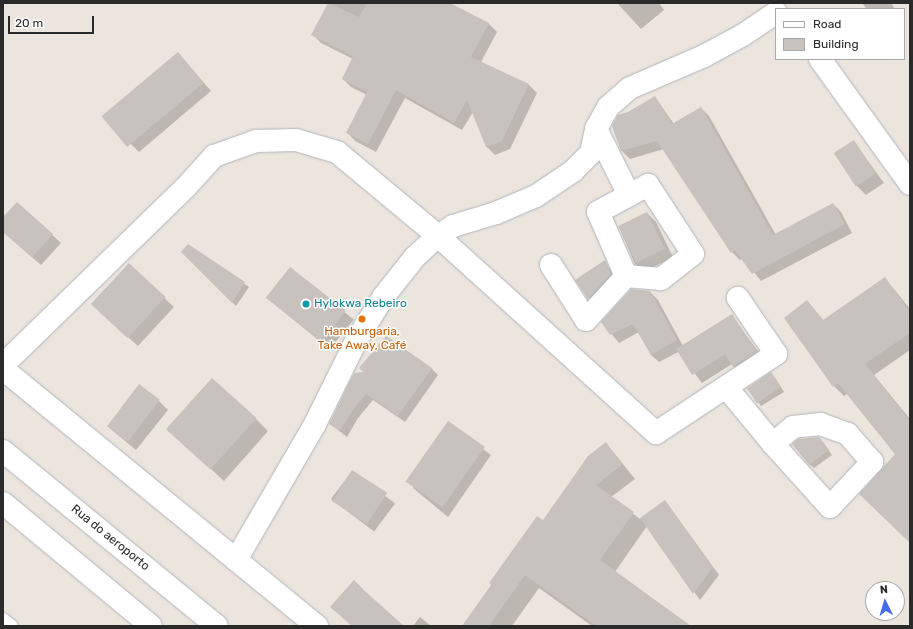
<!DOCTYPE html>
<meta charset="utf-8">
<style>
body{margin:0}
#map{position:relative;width:913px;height:629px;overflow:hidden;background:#ece5dd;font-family:Rubik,sans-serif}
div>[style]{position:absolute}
.shadow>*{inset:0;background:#0003;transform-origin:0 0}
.building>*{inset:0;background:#c7c2bd;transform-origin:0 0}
.roads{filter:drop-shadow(0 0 1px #b1b4bd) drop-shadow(0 0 1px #b1b4bd)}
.lane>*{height:12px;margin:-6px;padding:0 6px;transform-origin:6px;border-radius:6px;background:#fff}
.street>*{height:22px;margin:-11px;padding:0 11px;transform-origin:11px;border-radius:11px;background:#fff}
.secondary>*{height:22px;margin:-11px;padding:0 11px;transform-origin:11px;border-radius:11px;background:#fff}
.dots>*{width:11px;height:11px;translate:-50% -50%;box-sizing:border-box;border:2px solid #fff;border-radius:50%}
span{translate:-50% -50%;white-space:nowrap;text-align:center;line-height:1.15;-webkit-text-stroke:3px #fff;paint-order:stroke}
.culture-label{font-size:12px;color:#0d838f}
.left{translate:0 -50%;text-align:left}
.food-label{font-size:12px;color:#c56008}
.street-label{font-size:12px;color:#2a2a2a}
.frame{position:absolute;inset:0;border:4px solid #2a2a2a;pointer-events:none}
.legend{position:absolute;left:775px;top:8px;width:130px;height:52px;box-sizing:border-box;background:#fff;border:1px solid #aaa;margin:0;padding:5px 7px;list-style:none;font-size:12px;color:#2a2a2a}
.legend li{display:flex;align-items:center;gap:8px;height:20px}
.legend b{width:20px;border:1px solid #aaa}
.north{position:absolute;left:865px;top:581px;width:40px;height:40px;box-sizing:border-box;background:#fff;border:1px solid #aaa;border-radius:50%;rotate:355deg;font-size:11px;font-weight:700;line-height:16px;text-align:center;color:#2a2a2a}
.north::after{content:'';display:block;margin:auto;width:14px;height:18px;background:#476aef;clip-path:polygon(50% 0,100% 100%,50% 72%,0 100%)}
.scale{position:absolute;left:8px;top:16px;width:86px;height:18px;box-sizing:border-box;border:2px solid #2a2a2a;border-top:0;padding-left:5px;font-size:12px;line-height:14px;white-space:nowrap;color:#2a2a2a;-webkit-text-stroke:3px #fff;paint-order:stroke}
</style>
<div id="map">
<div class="shadow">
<i style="clip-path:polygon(329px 3px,448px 3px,489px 24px,497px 32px,481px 62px,529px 85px,537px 93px,510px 149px,495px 155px,487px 147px,473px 112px,462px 130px,405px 98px,376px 152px,355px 141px,347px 132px,367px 95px,351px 87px,343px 79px,353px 59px,321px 43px,313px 35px)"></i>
<i style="clip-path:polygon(617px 3px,659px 3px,664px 10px,641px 29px)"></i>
<i style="clip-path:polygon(862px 3px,891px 3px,895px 9px,867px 9px)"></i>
<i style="clip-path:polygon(186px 62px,211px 91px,139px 152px,103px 117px)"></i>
<i style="clip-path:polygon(655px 97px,674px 124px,701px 108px,709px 116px,776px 235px,833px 204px,841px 212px,852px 233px,761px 281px,743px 258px,740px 260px,732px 252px,664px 149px,630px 159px,622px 151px,613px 126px)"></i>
<i style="clip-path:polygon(854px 142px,884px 183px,866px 195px,857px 186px)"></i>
<i style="clip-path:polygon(17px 203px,61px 243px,41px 265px,3px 232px,3px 219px)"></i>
<i style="clip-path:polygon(647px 213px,656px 222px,673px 257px,644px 272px,635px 264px,619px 227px)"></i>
<i style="clip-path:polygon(188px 245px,249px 287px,236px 306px,182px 252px)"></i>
<i style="clip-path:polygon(605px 261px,615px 278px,593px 303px,577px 280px)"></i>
<i style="clip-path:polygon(129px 265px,174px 307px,138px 346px,101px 313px)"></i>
<i style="left:290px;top:268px;width:82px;height:38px;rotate:39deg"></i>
<i style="clip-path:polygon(885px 278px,910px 309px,910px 350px,874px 375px,910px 419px,910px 542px,896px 455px,847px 394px,844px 396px,834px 386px,807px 301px,824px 321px)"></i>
<i style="clip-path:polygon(650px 292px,658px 300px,683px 346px,732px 316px,765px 361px,743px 375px,732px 364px,702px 383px,678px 352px,659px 362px,651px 355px,639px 332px,619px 343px,602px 322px)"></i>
<i style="clip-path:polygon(431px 368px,438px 375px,405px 422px,373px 400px,358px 418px,347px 437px,330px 424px,365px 373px)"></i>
<i style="clip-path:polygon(775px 378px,784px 392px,761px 406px,748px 388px)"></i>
<i style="clip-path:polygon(159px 401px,168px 410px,136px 450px,107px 426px)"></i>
<i style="clip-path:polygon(256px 419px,268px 431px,224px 481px,167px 429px)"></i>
<i style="clip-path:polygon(448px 423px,491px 455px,448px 517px,413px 488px)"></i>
<i style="clip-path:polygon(823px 442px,832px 455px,814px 468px,809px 464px)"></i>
<i style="clip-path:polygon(606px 443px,635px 479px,611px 497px,640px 519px,665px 501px,719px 575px,700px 600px,647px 526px,615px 572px,688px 626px,592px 626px,539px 588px,512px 626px,463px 626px)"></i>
<i style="left:352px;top:471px;width:54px;height:35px;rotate:37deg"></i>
<i style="clip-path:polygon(420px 617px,431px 626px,413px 626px)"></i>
</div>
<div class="building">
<i style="clip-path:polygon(328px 3px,359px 17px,367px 3px,450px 3px,489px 23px,471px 57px,529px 84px,502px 141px,486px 147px,467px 100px,454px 123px,396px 90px,368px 144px,346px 133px,367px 92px,342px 79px,353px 56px,311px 35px)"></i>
<i style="left:178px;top:52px;width:40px;height:100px;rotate:50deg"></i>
<i style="clip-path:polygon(655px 96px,672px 124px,701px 107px,773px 235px,833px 203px,845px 224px,752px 274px,735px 250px,731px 253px,657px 141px,621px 151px,612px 126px,618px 115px,628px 112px)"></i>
<i style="left:854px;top:140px;width:40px;height:24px;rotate:57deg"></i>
<i style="clip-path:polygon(17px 202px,53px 234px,32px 257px,3px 232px,3px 217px)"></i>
<i style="left:647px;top:212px;width:41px;height:32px;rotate:64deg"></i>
<i style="clip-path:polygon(188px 244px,245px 282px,232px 303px,181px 252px)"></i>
<i style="clip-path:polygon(605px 260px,611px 274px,588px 299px,575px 280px)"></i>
<i style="left:129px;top:263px;width:50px;height:56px;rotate:43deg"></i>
<i style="left:290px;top:267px;width:71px;height:39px;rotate:38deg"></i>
<i style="clip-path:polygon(885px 277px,910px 312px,910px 333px,865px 364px,910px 421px,910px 543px,859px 494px,895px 454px,838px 383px,833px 387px,784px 318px,807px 300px,823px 320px)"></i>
<i style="clip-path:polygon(631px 289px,650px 291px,677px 340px,651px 355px,633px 324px,610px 335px,601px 322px)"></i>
<i style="clip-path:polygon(732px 314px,757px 352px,733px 367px,725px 354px,692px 375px,676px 349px)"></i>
<i style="clip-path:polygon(386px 336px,432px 368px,398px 416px,366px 394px,352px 411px,340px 431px,329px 424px,354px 373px,364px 372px,359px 368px)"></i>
<i style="left:771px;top:372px;width:18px;height:29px;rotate:56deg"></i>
<i style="left:212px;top:378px;width:60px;height:69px;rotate:42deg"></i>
<i style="left:139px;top:384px;width:26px;height:53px;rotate:37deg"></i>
<i style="left:448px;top:421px;width:45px;height:74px;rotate:35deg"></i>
<i style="clip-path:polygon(819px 437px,829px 450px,809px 465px,792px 444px,798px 439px)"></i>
<i style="clip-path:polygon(606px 442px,622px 465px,596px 485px,634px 512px,600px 560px,691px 626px,596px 626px,525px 575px,489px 626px,462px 626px,491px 585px,489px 583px,537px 516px,543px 520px,588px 456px)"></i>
<i style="left:352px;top:470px;width:42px;height:37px;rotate:33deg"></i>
<i style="clip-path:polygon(665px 500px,713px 567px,693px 594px,640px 518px)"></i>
<i style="clip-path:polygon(354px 580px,366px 592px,404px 626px,352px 626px,330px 607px)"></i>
</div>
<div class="roads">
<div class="lane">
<i style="left:3px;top:619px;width:11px;rotate:38deg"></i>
</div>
<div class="street">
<i style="left:820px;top:59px;width:154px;rotate:54.2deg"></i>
<i style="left:596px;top:129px;width:74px;rotate:63.4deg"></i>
<i style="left:648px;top:185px;width:82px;rotate:56.9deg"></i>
<i style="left:693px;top:254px;width:41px;rotate:142deg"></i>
<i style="left:661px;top:279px;width:35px;rotate:-175deg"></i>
<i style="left:626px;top:276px;width:70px;rotate:-113.6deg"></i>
<i style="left:598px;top:212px;width:57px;rotate:-28.4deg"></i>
<i style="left:551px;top:265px;width:65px;rotate:57.5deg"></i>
<i style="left:586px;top:320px;width:59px;rotate:-47.7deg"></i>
<i style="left:3px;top:365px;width:255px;rotate:-44.2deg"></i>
<i style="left:186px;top:187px;width:42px;rotate:-47.9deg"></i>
<i style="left:214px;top:156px;width:45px;rotate:-19.7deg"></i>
<i style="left:256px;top:141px;width:40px;rotate:-1.4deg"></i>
<i style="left:296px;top:140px;width:43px;rotate:16.3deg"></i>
<i style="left:337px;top:152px;width:131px;rotate:39.7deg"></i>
<i style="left:438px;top:236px;width:294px;rotate:42.1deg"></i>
<i style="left:656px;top:433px;width:144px;rotate:-33.4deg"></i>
<i style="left:776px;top:354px;width:68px;rotate:-124.2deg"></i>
<i style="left:3px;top:369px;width:406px;rotate:39.3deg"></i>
<i style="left:727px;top:388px;width:72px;rotate:50.6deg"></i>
<i style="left:773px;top:444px;width:85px;rotate:47.9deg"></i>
<i style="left:830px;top:507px;width:62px;rotate:-47deg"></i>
<i style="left:872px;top:462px;width:37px;rotate:-131deg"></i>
<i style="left:848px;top:434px;width:29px;rotate:-160deg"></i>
<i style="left:821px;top:424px;width:28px;rotate:174deg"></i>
<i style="left:793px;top:427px;width:26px;rotate:140deg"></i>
<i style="left:236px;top:560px;width:157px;rotate:-59.8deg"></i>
<i style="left:315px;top:424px;width:95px;rotate:-63.7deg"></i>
<i style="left:357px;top:339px;width:51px;rotate:-57.9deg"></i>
<i style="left:384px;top:296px;width:50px;rotate:-51.5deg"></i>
<i style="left:415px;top:257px;width:25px;rotate:-43deg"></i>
<i style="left:433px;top:240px;width:24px;rotate:-35deg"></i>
<i style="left:453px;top:226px;width:45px;rotate:-16.8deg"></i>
<i style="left:496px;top:213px;width:43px;rotate:-23deg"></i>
<i style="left:536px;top:196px;width:45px;rotate:-34deg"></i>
<i style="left:573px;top:171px;width:25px;rotate:-45deg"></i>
<i style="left:591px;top:153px;width:25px;rotate:-78deg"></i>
<i style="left:596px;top:129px;width:25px;rotate:-61deg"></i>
<i style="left:608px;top:107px;width:29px;rotate:-41deg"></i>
<i style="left:630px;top:88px;width:81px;rotate:-23.4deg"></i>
<i style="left:704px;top:56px;width:44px;rotate:-28.3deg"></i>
<i style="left:743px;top:35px;width:40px;rotate:-34deg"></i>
</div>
<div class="secondary">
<i style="left:3px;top:451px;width:276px;rotate:39.3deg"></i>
<i style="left:3px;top:503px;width:192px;rotate:39.7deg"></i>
</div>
</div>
<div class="dots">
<i style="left:306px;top:304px;background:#0f9aa8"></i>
<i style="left:362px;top:319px;background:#e8710a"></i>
</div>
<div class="culture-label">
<span class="left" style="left:314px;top:304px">Hylokwa Rebeiro</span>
</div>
<div class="food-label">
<span style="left:362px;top:339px">Hamburgaria,<br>Take Away, Café</span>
</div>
<div class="street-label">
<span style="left:110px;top:538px;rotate:39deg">Rua do aeroporto</span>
</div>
<div class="frame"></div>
<ul class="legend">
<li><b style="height:5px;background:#fff"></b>Road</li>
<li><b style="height:11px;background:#c7c2bd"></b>Building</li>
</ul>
<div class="north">N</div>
<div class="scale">20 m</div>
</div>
